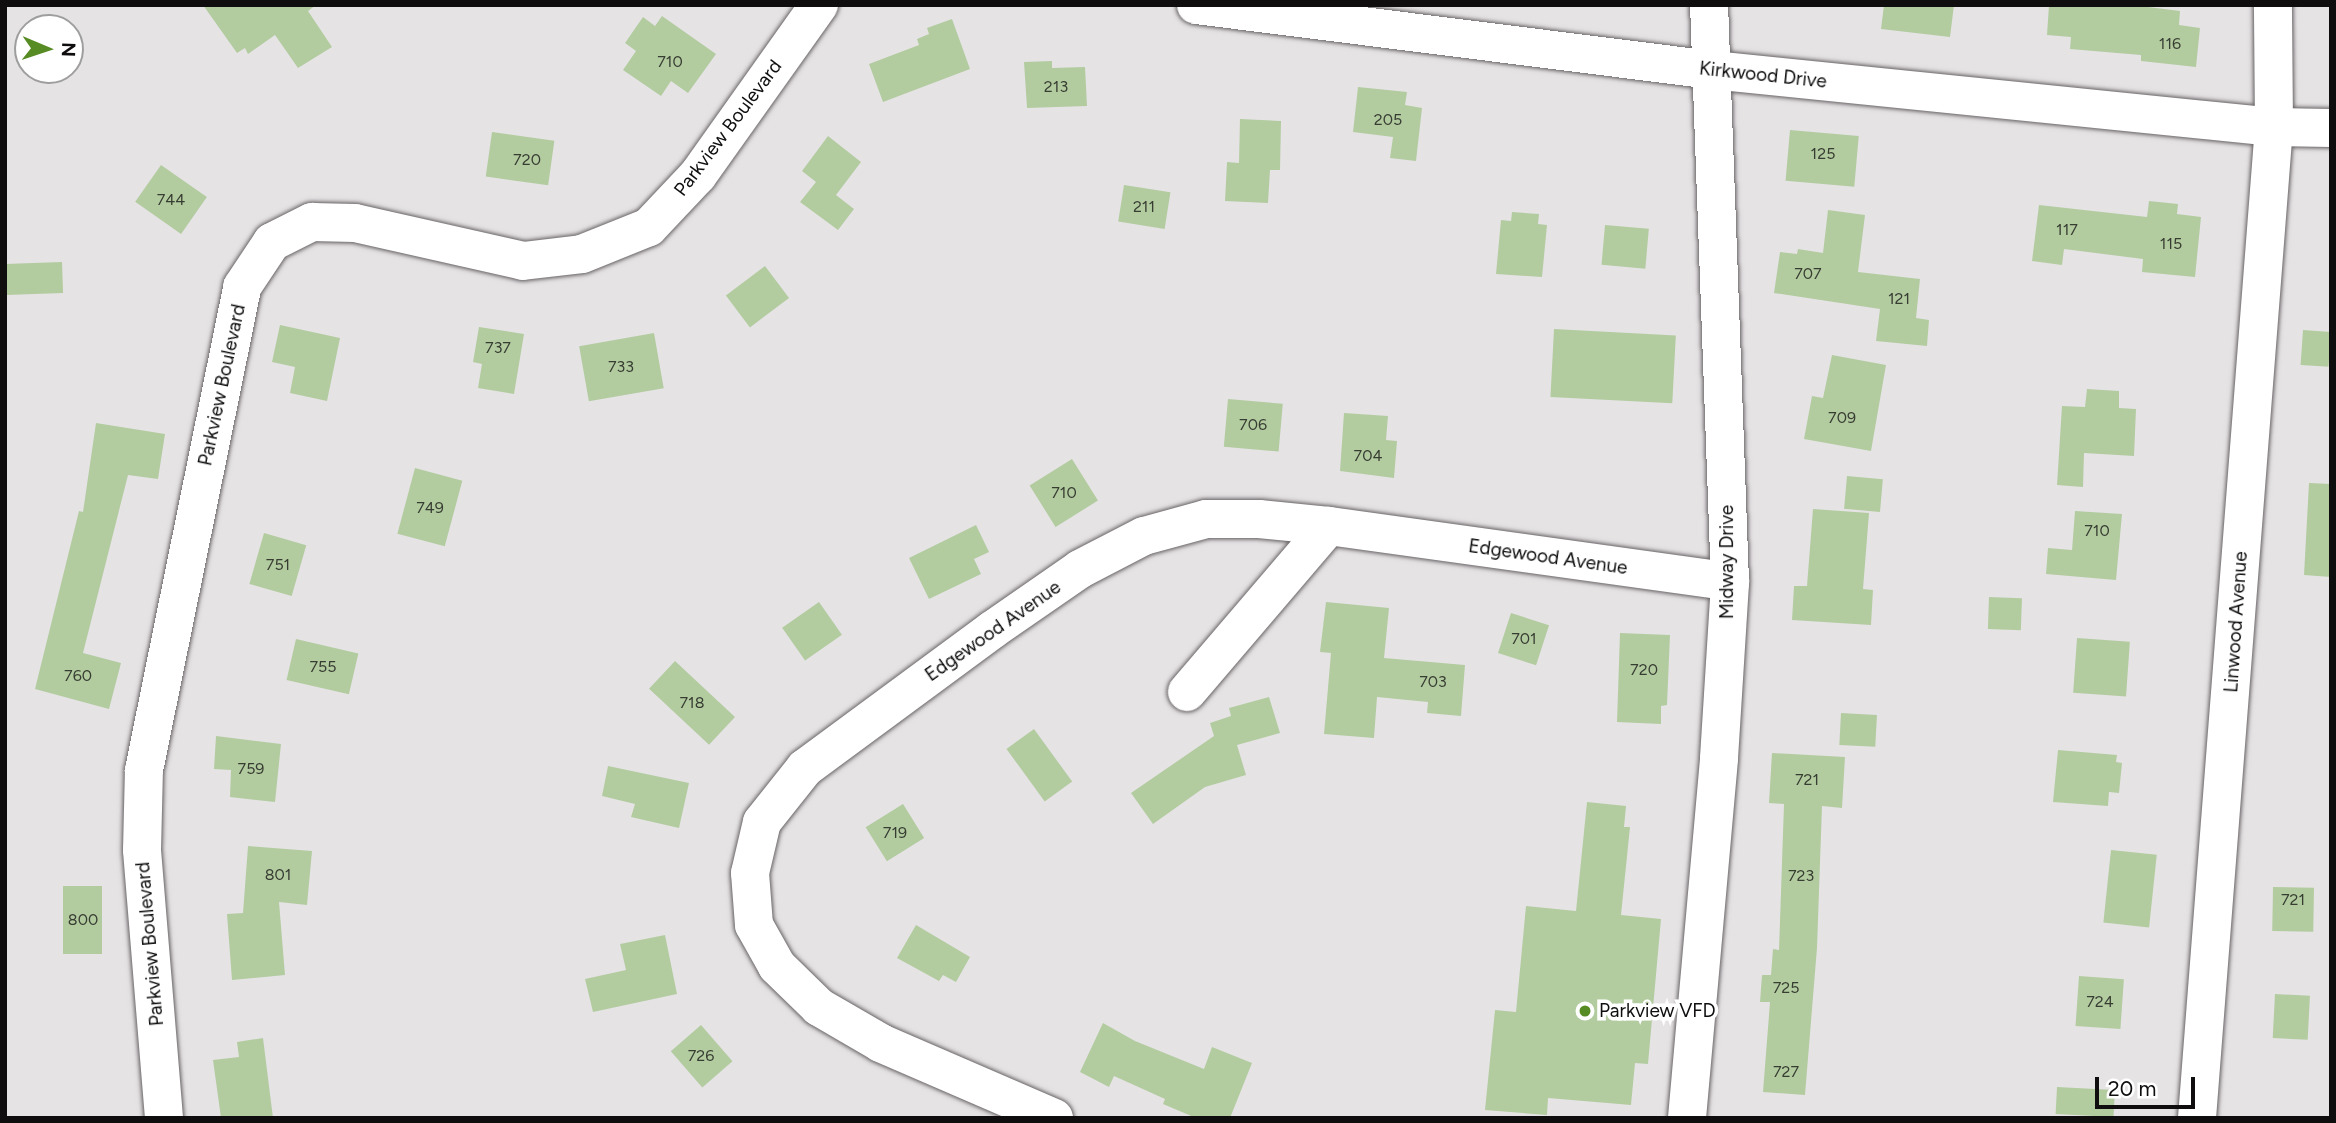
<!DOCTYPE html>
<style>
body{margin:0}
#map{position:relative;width:2336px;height:1123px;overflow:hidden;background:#e6e3e5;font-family:Figtree,sans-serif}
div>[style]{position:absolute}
.building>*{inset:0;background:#b2cca0;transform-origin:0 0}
.roads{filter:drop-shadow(0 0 2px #686466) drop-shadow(0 0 2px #686466)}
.minor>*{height:38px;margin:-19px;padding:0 19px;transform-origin:19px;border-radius:19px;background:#fff}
.dots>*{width:19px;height:19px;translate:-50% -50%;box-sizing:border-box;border:4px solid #fff;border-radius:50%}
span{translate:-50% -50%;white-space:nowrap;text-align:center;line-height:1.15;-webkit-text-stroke:7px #fff;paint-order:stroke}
.number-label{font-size:16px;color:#383d32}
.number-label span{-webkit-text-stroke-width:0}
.street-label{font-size:19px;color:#0f0d0e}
.poi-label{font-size:19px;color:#0f0d0e}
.left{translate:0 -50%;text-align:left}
.frame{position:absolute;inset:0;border:7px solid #0f0d0e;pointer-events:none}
.north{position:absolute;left:14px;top:14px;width:70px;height:70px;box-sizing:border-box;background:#fff;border:2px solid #9f9e9f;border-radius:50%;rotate:92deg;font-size:19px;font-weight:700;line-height:28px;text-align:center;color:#0f0d0e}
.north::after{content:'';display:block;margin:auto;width:24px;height:32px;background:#578b24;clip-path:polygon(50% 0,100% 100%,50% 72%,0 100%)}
.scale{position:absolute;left:2095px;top:1077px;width:100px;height:32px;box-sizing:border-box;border:4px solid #0f0d0e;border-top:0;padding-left:9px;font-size:21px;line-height:24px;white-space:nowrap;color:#0f0d0e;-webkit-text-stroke:5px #fff;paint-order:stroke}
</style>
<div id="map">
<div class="building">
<i style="clip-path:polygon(203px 5px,316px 5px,308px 11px,332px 47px,298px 68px,275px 35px,248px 54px,245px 48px,237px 53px)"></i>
<i style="clip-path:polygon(1884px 5px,1954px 5px,1950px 37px,1881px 29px)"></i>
<i style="clip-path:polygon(2049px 5px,2132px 5px,2180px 11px,2179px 25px,2200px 28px,2196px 67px,2141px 61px,2141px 55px,2070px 49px,2071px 37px,2047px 35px)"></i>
<i style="clip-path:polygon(662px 16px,716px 54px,688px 93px,671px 81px,661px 96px,623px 70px,636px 51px,625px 43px,643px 17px,655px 26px)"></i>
<i style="clip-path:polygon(952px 19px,970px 69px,883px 102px,869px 64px,919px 45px,917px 39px,929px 34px,927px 28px)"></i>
<i style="clip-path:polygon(1052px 61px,1052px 68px,1085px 67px,1087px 106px,1027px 108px,1024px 62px)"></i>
<i style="clip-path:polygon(1358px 87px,1407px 92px,1405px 105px,1422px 108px,1416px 161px,1390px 158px,1393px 137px,1353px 132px)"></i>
<i style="clip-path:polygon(1240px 119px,1281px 121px,1280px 170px,1270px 170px,1268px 203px,1225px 201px,1227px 162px,1239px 163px)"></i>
<i style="left:1790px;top:130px;width:69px;height:51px;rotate:5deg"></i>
<i style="left:492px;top:132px;width:63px;height:45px;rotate:8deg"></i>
<i style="clip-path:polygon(828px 136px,861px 162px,836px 195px,854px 209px,838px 230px,800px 202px,816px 182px,802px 171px)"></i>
<i style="left:161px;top:165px;width:56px;height:45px;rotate:35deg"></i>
<i style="left:1124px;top:185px;width:47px;height:37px;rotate:9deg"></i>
<i style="clip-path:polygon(2149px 201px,2178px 204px,2177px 214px,2201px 217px,2195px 277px,2142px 272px,2143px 259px,2064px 249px,2062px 265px,2032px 261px,2039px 205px,2147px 217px)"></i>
<i style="clip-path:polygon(1828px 210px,1865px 215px,1858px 272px,1920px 279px,1916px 318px,1929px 320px,1927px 346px,1876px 341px,1880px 309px,1774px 293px,1780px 252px,1797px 254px,1798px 249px,1823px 253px)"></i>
<i style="clip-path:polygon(1512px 212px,1539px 214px,1538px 224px,1547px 225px,1542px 277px,1496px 274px,1501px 220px,1511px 221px)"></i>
<i style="left:1605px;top:225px;width:44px;height:40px;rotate:5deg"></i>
<i style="left:62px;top:262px;width:31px;height:57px;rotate:88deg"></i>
<i style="left:765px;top:266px;width:40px;height:49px;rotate:53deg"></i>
<i style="clip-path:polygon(280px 325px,340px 338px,327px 401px,290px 393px,295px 367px,272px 362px)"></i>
<i style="clip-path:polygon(479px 327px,524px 334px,514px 394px,478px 388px,482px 364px,473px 362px)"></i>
<i style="left:1554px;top:329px;width:122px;height:68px;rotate:3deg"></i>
<i style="left:2303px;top:330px;width:28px;height:35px;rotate:4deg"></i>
<i style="left:654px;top:333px;width:56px;height:76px;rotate:80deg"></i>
<i style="clip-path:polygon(1832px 355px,1886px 365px,1871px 451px,1804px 439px,1812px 396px,1823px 398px)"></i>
<i style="clip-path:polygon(2087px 389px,2119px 391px,2119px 408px,2136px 409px,2134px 456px,2084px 453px,2083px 487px,2057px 485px,2062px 406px,2085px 407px)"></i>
<i style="left:1228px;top:399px;width:55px;height:48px;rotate:5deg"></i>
<i style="clip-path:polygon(1344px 413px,1388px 416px,1386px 440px,1397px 441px,1394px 478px,1340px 471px)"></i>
<i style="clip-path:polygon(96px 423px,165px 434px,158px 479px,128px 475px,83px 653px,121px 663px,109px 709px,35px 689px,79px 511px,83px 512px)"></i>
<i style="left:1072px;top:459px;width:49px;height:50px;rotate:58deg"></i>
<i style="left:415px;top:468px;width:49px;height:68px;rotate:15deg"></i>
<i style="left:1847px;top:476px;width:36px;height:33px;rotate:5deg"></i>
<i style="clip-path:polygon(2309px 483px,2331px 484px,2331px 577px,2304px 575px)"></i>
<i style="clip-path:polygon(1813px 509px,1869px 513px,1863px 589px,1873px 590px,1871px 625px,1792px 620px,1794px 586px,1807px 586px)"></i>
<i style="clip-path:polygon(2075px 511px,2122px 514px,2116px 580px,2046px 574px,2048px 548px,2072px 550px)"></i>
<i style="clip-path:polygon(976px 525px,989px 552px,974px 559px,981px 574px,929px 599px,909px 558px)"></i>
<i style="left:264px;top:533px;width:44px;height:53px;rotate:16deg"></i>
<i style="left:1989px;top:597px;width:33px;height:32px;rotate:2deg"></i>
<i style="left:819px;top:602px;width:40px;height:45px;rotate:55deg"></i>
<i style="clip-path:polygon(1326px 602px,1389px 608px,1384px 658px,1465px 665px,1461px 716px,1427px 713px,1428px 702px,1377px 697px,1374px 738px,1324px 734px,1331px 653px,1320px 652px)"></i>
<i style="left:1511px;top:613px;width:40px;height:42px;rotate:18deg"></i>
<i style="clip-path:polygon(1620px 633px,1670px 635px,1667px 705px,1661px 706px,1661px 724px,1617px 722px)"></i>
<i style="left:2077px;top:638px;width:53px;height:55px;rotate:4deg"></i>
<i style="left:296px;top:639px;width:64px;height:42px;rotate:13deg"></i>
<i style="left:675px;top:661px;width:82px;height:38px;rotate:43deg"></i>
<i style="clip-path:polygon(1269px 697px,1280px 733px,1237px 745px,1246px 775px,1205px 787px,1153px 824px,1131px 793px,1214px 736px,1210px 723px,1231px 716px,1229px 708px)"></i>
<i style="left:1841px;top:713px;width:36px;height:32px;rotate:3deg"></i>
<i style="left:1034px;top:729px;width:65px;height:34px;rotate:54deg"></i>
<i style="clip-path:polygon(216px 736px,281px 744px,275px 802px,230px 797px,231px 770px,214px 769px)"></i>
<i style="clip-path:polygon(2058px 750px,2117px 755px,2116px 762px,2122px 763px,2119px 793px,2109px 792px,2108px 806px,2053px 802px)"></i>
<i style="clip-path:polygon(1772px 753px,1845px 757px,1842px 808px,1822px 806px,1817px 948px,1805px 1095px,1763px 1092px,1770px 1002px,1760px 1002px,1762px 975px,1771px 975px,1773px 949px,1779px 950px,1784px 804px,1769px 803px)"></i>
<i style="clip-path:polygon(608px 766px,689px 783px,679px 828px,631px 817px,635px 804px,602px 796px)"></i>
<i style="clip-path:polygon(1587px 802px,1626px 806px,1624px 827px,1630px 827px,1621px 915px,1661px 919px,1648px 1064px,1635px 1063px,1631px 1105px,1548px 1098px,1547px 1115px,1485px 1110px,1495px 1010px,1516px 1012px,1526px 906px,1576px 911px)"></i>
<i style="left:903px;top:804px;width:40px;height:44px;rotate:58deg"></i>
<i style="clip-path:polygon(248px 846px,312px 851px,307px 905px,279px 902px,285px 975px,232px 980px,227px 914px,243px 913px)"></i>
<i style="left:2111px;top:850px;width:46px;height:73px;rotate:6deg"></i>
<i style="left:63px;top:886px;width:39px;height:68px"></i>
<i style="left:2273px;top:887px;width:41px;height:44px;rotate:1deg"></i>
<i style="clip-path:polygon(916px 925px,970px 957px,956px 982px,943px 975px,939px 981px,897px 958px)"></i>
<i style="clip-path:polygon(665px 935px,677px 994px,593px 1012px,585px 979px,626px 970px,620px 944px)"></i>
<i style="left:2079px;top:976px;width:45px;height:50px;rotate:4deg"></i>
<i style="left:2275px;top:994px;width:35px;height:44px;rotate:3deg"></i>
<i style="clip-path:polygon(1103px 1023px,1135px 1041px,1204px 1069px,1212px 1047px,1252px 1063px,1230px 1118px,1196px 1118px,1163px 1104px,1165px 1099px,1114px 1076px,1109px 1087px,1080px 1072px)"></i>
<i style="left:701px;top:1025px;width:48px;height:40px;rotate:49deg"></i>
<i style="clip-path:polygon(263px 1038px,273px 1118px,221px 1118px,213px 1060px,239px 1057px,237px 1042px)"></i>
<i style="left:2057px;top:1087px;width:58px;height:27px;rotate:3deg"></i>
</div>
<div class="roads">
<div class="minor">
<i style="left:1196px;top:5px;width:520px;rotate:7.18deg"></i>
<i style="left:1712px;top:70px;width:565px;rotate:5.79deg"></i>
<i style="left:2274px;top:127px;width:57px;rotate:1deg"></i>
<i style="left:1187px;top:692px;width:218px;rotate:-49.5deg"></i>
<i style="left:164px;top:1118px;width:269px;rotate:-94.7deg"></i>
<i style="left:142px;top:850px;width:80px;rotate:-88.6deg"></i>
<i style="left:144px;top:770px;width:493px;rotate:-78.5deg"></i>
<i style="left:242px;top:287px;width:54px;rotate:-56.3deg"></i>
<i style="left:272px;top:242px;width:45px;rotate:-26.6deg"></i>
<i style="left:312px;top:222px;width:43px;rotate:1.3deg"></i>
<i style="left:355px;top:223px;width:172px;rotate:12.7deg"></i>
<i style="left:523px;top:261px;width:59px;rotate:-6.8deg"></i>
<i style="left:582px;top:254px;width:72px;rotate:-21.9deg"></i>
<i style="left:649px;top:227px;width:71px;rotate:-46.7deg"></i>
<i style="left:698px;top:175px;width:209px;rotate:-54.6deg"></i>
<i style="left:1054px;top:1118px;width:189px;rotate:-156.6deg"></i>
<i style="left:881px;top:1043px;width:72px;rotate:-149.9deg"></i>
<i style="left:819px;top:1007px;width:59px;rotate:-135.7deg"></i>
<i style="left:777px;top:966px;width:47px;rotate:-119.3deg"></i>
<i style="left:754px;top:925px;width:52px;rotate:-94.4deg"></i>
<i style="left:750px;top:873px;width:52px;rotate:-76.8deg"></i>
<i style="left:762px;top:822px;width:69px;rotate:-51.5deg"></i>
<i style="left:805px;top:768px;width:232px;rotate:-36.4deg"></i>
<i style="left:992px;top:630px;width:107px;rotate:-34.7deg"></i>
<i style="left:1080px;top:569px;width:72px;rotate:-27.3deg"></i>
<i style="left:1144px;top:536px;width:64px;rotate:-15.3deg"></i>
<i style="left:1206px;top:519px;width:53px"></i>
<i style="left:1259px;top:519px;width:70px;rotate:5.7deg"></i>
<i style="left:1329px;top:526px;width:405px;rotate:7.9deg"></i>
<i style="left:1687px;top:1118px;width:361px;rotate:-84.9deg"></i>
<i style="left:1719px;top:758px;width:176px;rotate:-86.4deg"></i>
<i style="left:1730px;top:582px;width:577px;rotate:-92.08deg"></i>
<i style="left:2197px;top:1118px;width:994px;rotate:-85.56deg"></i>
<i style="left:2274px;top:127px;width:122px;rotate:-90.5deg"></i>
</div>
</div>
<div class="dots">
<i style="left:1585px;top:1011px;background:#578b24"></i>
</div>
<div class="number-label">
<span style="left:2170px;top:44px">116</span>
<span style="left:670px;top:62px">710</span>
<span style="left:1056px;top:87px">213</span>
<span style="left:1388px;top:120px">205</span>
<span style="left:1823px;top:154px">125</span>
<span style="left:527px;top:160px">720</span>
<span style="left:171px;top:200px">744</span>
<span style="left:1144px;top:207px">211</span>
<span style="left:2067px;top:230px">117</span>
<span style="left:2171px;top:244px">115</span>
<span style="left:1808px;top:274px">707</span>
<span style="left:1899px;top:299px">121</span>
<span style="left:498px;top:348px">737</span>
<span style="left:621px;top:367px">733</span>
<span style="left:1842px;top:418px">709</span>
<span style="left:1253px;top:425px">706</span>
<span style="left:1368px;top:456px">704</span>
<span style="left:1064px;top:493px">710</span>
<span style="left:430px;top:508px">749</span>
<span style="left:2097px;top:531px">710</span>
<span style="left:278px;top:565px">751</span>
<span style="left:1524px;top:639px">701</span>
<span style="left:323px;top:667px">755</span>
<span style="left:1644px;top:670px">720</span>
<span style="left:78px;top:676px">760</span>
<span style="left:1433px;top:682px">703</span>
<span style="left:692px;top:703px">718</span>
<span style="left:251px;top:769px">759</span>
<span style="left:1807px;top:780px">721</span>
<span style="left:895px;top:833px">719</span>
<span style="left:278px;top:875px">801</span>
<span style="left:1801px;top:876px">723</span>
<span style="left:2293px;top:900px">721</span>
<span style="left:83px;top:920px">800</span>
<span style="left:1786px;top:988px">725</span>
<span style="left:2100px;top:1002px">724</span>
<span style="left:701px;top:1056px">726</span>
<span style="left:1786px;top:1072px">727</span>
</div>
<div class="street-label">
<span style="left:1763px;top:75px;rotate:6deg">Kirkwood Drive</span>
<span style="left:728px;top:128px;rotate:-53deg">Parkview Boulevard</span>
<span style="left:222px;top:385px;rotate:-78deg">Parkview Boulevard</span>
<span style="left:1548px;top:557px;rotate:8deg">Edgewood Avenue</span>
<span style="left:1727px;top:562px;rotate:-90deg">Midway Drive</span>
<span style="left:2236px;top:622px;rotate:-86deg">Linwood Avenue</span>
<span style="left:993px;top:631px;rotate:-35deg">Edgewood Avenue</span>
<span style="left:150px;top:944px;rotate:-95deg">Parkview Boulevard</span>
</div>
<div class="poi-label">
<span class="left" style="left:1599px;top:1011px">Parkview VFD</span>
</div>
<div class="frame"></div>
<div class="north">N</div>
<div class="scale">20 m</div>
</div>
